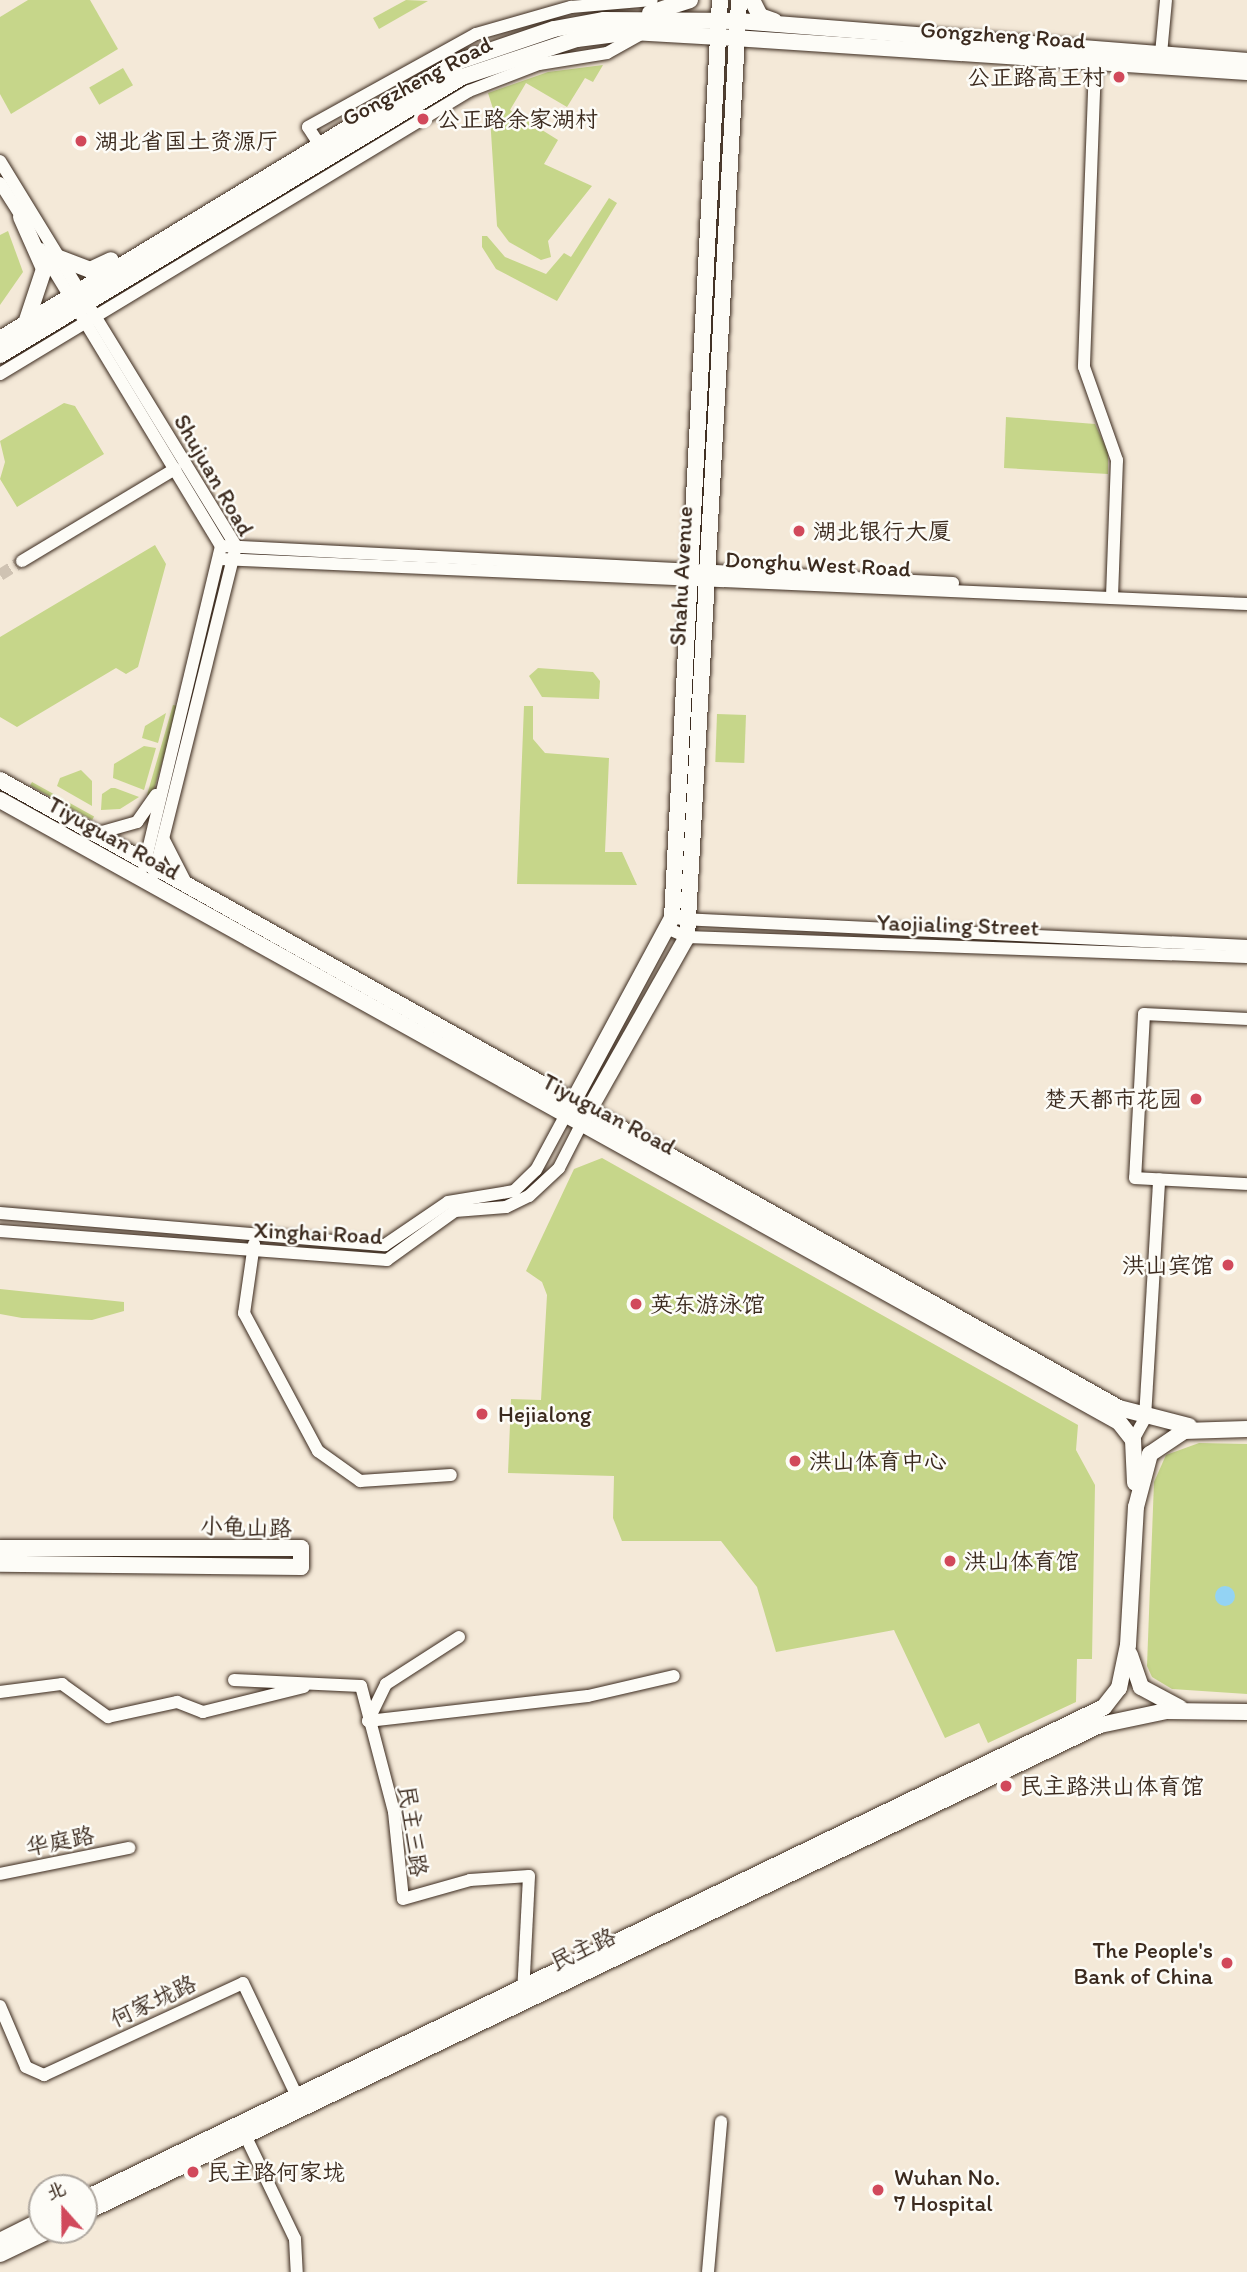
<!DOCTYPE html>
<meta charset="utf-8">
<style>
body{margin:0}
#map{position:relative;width:1247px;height:2272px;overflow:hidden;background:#f4e9d8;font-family:Itim,"LXGW WenKai TC",sans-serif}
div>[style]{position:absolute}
.green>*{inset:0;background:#c6d68a;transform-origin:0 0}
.water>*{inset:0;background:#93d3f4}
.round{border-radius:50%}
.minor-tunnel>*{height:12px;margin-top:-6px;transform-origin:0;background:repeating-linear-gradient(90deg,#cfc3b3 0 12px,transparent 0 18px)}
.roads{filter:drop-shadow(0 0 2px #3b2a1e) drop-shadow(0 0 2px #3b2a1e)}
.minor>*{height:12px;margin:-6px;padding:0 6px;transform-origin:6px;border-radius:6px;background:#fdfcf7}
.major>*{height:16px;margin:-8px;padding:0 8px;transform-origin:8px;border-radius:8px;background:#fdfcf7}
.dots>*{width:19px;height:19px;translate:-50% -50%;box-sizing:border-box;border:4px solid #fdfcf7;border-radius:50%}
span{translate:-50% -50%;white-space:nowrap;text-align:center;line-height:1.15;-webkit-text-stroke:5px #fdfcf7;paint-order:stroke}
.street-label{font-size:23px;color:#3b2a1e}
.poi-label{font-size:23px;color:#3b2a1e}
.right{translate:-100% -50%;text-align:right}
.left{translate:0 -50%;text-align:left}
.north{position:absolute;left:28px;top:2174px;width:70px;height:70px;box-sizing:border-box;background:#fdfcf7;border:2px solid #afa8a0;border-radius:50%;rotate:339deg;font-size:19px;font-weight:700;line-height:28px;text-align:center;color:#3b2a1e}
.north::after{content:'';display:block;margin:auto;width:24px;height:32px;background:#d1495b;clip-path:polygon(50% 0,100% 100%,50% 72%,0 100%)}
</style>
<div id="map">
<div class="green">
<i style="clip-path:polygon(28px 0,90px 0,118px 49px,11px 114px,0 94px,0 17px)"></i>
<i style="clip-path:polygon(406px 0,428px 1px,379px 29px,373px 18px)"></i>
<i style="clip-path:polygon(603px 65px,593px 82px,585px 78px,567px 107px,526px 83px,510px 110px,558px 140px,544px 164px,592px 186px,548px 241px,551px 257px,541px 260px,509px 242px,497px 226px,490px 117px,495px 115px,488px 93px,548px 72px)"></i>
<i style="left:123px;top:68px;width:20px;height:39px;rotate:60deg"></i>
<i style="clip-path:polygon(609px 198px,617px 203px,557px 301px,496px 269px,482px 247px,482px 236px,487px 236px,505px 257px,546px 274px,564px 253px,571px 257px)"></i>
<i style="clip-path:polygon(8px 231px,23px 272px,0 305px,0 235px)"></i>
<i style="clip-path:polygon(64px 403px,75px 406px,104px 454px,17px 507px,0 479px,5px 462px,0 441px)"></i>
<i style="clip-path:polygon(1006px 417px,1095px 424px,1108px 452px,1108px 474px,1004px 468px)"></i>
<i style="clip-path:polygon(155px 545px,166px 564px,138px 667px,126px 674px,116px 668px,17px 727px,0 717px,0 637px)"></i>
<i style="clip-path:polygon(538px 668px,593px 672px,600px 681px,599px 699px,542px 697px,529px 676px)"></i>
<i style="clip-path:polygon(173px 705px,179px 706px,152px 796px,147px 795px)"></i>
<i style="clip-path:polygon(524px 706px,533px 706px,533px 739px,545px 753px,609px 758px,605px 852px,622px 852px,637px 885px,517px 884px)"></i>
<i style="clip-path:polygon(166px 713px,158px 743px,142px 738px,145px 726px)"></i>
<i style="left:717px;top:714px;width:29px;height:48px;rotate:2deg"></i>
<i style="clip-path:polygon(144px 746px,156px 748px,144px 790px,113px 778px,114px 764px)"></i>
<i style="clip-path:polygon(81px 770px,92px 781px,92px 806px,57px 786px,60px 778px)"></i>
<i style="left:32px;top:782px;width:71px;height:4px;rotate:29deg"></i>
<i style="clip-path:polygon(111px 788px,115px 788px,139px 797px,120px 809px,101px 810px,102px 794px)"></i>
<i style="clip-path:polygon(602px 1158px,1078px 1425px,1076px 1450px,1095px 1485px,1092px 1659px,1077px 1659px,1076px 1702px,988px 1743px,979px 1723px,945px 1738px,894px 1630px,776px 1652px,757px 1587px,721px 1541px,622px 1541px,613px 1518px,614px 1476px,508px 1473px,511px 1399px,541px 1400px,547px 1295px,542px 1282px,526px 1271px,574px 1169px)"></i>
<i style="clip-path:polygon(0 1289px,124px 1302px,124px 1311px,92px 1320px,22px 1318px,0 1314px)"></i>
<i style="clip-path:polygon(1199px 1443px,1247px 1444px,1247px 1694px,1172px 1689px,1152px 1677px,1147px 1666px,1154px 1482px,1166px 1455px)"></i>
</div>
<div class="water">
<i class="round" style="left:1215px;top:1586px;width:20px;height:20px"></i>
</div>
<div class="minor-tunnel">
<i style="left:0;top:575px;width:26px;rotate:-32deg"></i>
</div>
<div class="roads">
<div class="minor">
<i style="left:1161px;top:54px;width:54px;rotate:-84.7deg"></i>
<i style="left:1095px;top:65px;width:302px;rotate:92.1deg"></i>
<i style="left:1084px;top:367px;width:99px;rotate:70.5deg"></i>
<i style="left:1117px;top:460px;width:138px;rotate:92.1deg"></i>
<i style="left:319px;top:144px;width:20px;rotate:-123deg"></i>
<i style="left:308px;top:127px;width:192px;rotate:-29deg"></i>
<i style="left:476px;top:34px;width:99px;rotate:-15.9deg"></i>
<i style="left:571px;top:7px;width:81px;rotate:-4.9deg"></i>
<i style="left:0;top:161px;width:452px;rotate:58.5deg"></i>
<i style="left:236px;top:546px;width:338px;rotate:104deg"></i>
<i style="left:0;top:183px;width:49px;rotate:57.6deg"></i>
<i style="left:41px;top:249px;width:347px;rotate:58.8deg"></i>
<i style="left:221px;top:546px;width:330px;rotate:103.5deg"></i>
<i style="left:0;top:374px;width:548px;rotate:-31.11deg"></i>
<i style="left:469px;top:91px;width:75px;rotate:-21.1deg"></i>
<i style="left:539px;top:64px;width:69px;rotate:-9.2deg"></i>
<i style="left:607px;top:53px;width:41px;rotate:-29.1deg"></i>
<i style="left:221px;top:546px;width:733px;rotate:2.89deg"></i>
<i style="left:220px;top:559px;width:1028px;rotate:2.51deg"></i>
<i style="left:22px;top:561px;width:179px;rotate:-31deg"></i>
<i style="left:95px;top:834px;width:44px;rotate:-15.9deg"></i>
<i style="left:137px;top:822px;width:33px;rotate:-55deg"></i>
<i style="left:164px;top:840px;width:48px;rotate:62.9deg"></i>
<i style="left:681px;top:919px;width:567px;rotate:2.73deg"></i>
<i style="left:669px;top:929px;width:20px;rotate:24deg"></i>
<i style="left:687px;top:937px;width:560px;rotate:2.05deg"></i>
<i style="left:1247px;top:1019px;width:103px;rotate:-177.2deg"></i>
<i style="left:1144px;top:1014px;width:164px;rotate:93.1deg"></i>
<i style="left:1135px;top:1178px;width:112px;rotate:3.1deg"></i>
<i style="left:0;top:1213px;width:386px;rotate:4.8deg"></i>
<i style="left:385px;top:1245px;width:76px;rotate:-34.3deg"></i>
<i style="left:448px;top:1202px;width:67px;rotate:-9.5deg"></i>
<i style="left:514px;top:1191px;width:30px;rotate:-44deg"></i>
<i style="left:536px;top:1170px;width:59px;rotate:-61.7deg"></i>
<i style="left:0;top:1231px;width:388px;rotate:4.3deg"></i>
<i style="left:387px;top:1260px;width:84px;rotate:-35.8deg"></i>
<i style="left:455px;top:1211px;width:51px;rotate:-4.5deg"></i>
<i style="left:506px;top:1207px;width:25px;rotate:-26deg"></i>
<i style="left:529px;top:1196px;width:41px;rotate:-43deg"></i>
<i style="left:559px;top:1168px;width:46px;rotate:-62.9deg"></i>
<i style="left:254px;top:1244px;width:70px;rotate:98.2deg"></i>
<i style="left:244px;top:1313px;width:157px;rotate:61.8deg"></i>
<i style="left:318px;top:1451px;width:52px;rotate:35.5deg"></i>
<i style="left:360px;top:1481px;width:91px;rotate:-3.8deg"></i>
<i style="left:1133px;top:1440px;width:25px;rotate:-61deg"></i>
<i style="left:1145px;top:1418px;width:239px;rotate:-86.6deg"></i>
<i style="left:459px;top:1637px;width:87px;rotate:147.2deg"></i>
<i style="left:386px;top:1684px;width:41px;rotate:115.9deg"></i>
<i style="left:368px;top:1721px;width:221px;rotate:-6.5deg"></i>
<i style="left:588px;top:1696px;width:88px;rotate:-13.1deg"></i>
<i style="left:234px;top:1680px;width:127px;rotate:2.7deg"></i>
<i style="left:361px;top:1686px;width:130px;rotate:75.3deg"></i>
<i style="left:394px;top:1812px;width:87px;rotate:84.1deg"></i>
<i style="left:403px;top:1899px;width:70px;rotate:-15.8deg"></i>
<i style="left:470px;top:1880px;width:59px;rotate:-3.9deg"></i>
<i style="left:529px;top:1876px;width:118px;rotate:92.9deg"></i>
<i style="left:0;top:1692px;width:63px;rotate:-7.4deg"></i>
<i style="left:62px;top:1684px;width:57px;rotate:35.7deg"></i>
<i style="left:108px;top:1717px;width:71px;rotate:-12.3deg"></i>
<i style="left:177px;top:1702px;width:28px;rotate:21deg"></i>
<i style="left:203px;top:1712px;width:104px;rotate:-13.9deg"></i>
<i style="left:0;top:1874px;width:132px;rotate:-11.4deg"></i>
<i style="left:0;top:2006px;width:66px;rotate:66.9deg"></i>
<i style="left:26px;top:2067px;width:20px;rotate:24deg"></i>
<i style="left:44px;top:2075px;width:219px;rotate:-24.8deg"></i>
<i style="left:243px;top:1983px;width:125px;rotate:64.5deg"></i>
<i style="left:245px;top:2135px;width:115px;rotate:64.3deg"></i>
<i style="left:295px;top:2239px;width:33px;rotate:87deg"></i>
<i style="left:708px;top:2272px;width:151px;rotate:-85deg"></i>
</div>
<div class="major">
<i style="left:752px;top:0;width:18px;rotate:63deg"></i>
<i style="left:760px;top:16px;width:15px;rotate:20deg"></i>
<i style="left:650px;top:13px;width:42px;rotate:-18deg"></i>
<i style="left:21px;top:217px;width:57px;rotate:66.1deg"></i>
<i style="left:44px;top:269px;width:57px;rotate:108.4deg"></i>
<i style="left:59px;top:258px;width:33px;rotate:21deg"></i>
<i style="left:90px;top:270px;width:23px;rotate:-25deg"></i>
<i style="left:0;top:339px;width:534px;rotate:-31.22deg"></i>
<i style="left:457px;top:62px;width:102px;rotate:-18.8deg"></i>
<i style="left:554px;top:29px;width:51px;rotate:-10.2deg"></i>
<i style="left:604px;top:20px;width:134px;rotate:0.4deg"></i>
<i style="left:738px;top:21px;width:511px;rotate:4.49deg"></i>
<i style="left:0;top:355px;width:539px;rotate:-31.04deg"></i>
<i style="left:462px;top:77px;width:121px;rotate:-18.3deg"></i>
<i style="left:577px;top:39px;width:55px;rotate:-7.3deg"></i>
<i style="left:632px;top:32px;width:87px;rotate:3.3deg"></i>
<i style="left:719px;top:37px;width:529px;rotate:3.79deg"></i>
<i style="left:0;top:780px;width:1283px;rotate:29.3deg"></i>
<i style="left:1119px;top:1408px;width:72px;rotate:14.4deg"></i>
<i style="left:0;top:800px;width:1280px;rotate:29.07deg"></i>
<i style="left:1119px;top:1422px;width:23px;rotate:52deg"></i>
<i style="left:1133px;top:1440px;width:43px;rotate:87.3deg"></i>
<i style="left:568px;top:1111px;width:219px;rotate:-61.7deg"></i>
<i style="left:672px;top:918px;width:919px;rotate:-87.01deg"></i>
<i style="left:585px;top:1117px;width:207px;rotate:-60.5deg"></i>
<i style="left:687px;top:937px;width:938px;rotate:-86.82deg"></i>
<i style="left:0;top:1548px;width:301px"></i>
<i style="left:301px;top:1548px;width:19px;rotate:90deg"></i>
<i style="left:301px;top:1567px;width:301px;rotate:-179.4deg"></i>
<i style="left:1130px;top:1655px;width:34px;rotate:71deg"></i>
<i style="left:1141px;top:1687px;width:44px;rotate:28.3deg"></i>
<i style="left:84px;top:2199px;width:1132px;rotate:-25.75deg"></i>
<i style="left:1104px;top:1707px;width:24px;rotate:-52deg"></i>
<i style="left:1119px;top:1688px;width:44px;rotate:-78.2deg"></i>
<i style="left:1128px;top:1645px;width:138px;rotate:-86.7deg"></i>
<i style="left:1136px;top:1507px;width:55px;rotate:-75.2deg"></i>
<i style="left:1150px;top:1454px;width:41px;rotate:-34.1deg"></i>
<i style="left:1184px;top:1431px;width:63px;rotate:-1.8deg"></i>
<i style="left:84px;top:2213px;width:1127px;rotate:-25.66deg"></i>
<i style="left:1100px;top:1725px;width:67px;rotate:-12deg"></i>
<i style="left:1166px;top:1711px;width:81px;rotate:0.7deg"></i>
<i style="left:0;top:2241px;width:47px;rotate:-26.6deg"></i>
<i style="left:0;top:2254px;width:55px;rotate:-25.6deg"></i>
</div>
</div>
<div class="dots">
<i style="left:1119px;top:77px;background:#d1495b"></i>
<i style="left:423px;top:119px;background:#d1495b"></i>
<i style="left:81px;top:141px;background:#d1495b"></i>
<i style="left:799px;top:531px;background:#d1495b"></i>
<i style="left:1196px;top:1099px;background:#d1495b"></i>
<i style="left:1228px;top:1265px;background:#d1495b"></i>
<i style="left:636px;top:1304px;background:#d1495b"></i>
<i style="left:482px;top:1414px;background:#d1495b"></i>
<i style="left:795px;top:1461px;background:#d1495b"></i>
<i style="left:950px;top:1561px;background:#d1495b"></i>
<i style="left:1006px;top:1786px;background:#d1495b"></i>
<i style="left:1227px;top:1963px;background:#d1495b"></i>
<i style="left:193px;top:2172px;background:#d1495b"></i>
<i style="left:878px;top:2190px;background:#d1495b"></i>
</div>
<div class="street-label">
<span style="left:1003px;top:35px;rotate:4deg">Gongzheng Road</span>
<span style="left:417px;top:81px;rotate:-28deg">Gongzheng Road</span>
<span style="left:214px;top:475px;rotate:60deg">Shujuan Road</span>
<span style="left:818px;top:564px;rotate:3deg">Donghu West Road</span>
<span style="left:681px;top:576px;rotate:-87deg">Shahu Avenue</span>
<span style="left:114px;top:838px;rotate:29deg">Tiyuguan Road</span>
<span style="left:958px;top:925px;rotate:2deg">Yaojialing Street</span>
<span style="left:609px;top:1114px;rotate:28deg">Tiyuguan Road</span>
<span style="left:318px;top:1233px;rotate:3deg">Xinghai Road</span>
<span style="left:246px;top:1527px;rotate:2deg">小龟山路</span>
<span style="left:413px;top:1831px;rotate:82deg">民主三路</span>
<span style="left:60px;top:1841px;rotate:-11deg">华庭路</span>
<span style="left:583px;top:1949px;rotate:-25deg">民主路</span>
<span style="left:153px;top:2001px;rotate:-25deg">何家垅路</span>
</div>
<div class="poi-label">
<span class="right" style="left:1105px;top:77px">公正路高王村</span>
<span class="left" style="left:437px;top:119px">公正路余家湖村</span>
<span class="left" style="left:95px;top:141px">湖北省国土资源厅</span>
<span class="left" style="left:813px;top:531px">湖北银行大厦</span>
<span class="right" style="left:1182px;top:1099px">楚天都市花园</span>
<span class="right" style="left:1214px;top:1265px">洪山宾馆</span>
<span class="left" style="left:650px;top:1304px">英东游泳馆</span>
<span class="left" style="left:498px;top:1414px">Hejialong</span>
<span class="left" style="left:809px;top:1461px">洪山体育中心</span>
<span class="left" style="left:964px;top:1561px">洪山体育馆</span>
<span class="left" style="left:1020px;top:1786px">民主路洪山体育馆</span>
<span class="right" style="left:1213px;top:1963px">The People's<br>Bank of China</span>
<span class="left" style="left:207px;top:2172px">民主路何家垅</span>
<span class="left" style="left:894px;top:2190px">Wuhan No.<br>7 Hospital</span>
</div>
<div class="north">北</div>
</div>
